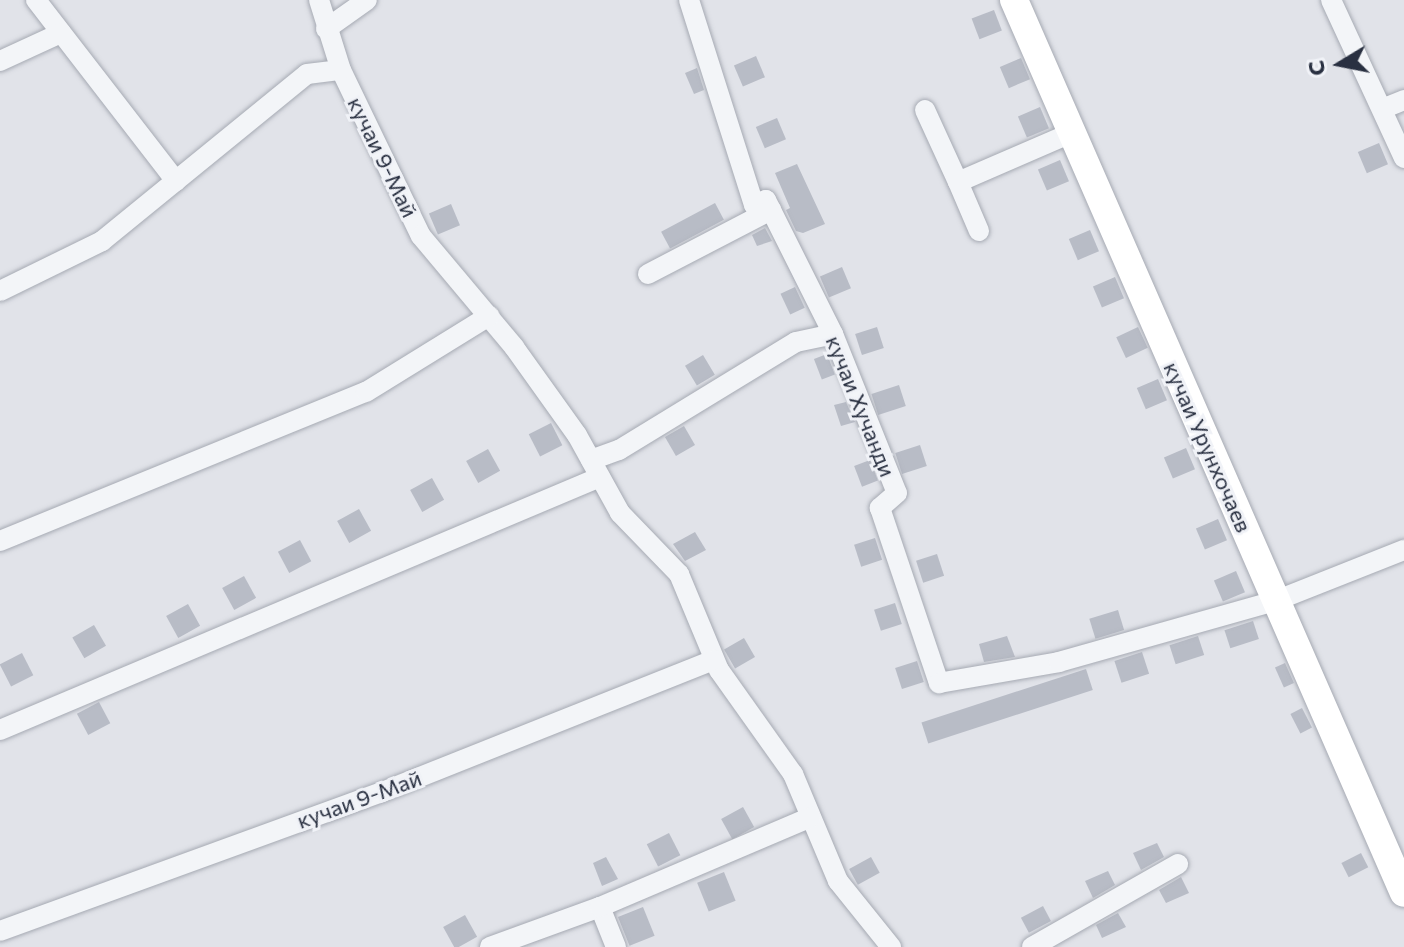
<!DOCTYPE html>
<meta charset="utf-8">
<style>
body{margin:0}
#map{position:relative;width:1404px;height:947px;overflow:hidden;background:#e1e3e9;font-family:Commissioner,sans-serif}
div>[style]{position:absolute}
.building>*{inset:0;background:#b8bcc6;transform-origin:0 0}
.roads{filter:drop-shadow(0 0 2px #a6aab3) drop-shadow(0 0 2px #a6aab3)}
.street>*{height:20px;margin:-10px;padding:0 10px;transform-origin:10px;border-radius:10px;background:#f3f5f8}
.secondary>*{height:28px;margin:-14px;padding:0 14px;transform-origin:14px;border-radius:14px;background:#fff}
span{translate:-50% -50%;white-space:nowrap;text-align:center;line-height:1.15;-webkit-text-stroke:6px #f0f2f7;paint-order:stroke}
.street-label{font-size:22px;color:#293041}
.north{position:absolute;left:1300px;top:24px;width:80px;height:80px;-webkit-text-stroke:6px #f0f2f7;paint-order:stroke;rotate:260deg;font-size:22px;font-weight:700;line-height:32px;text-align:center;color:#293041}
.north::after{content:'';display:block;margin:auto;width:28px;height:36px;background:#293041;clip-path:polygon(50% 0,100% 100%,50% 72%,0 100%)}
</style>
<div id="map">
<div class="building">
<i style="left:994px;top:10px;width:22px;height:24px;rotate:69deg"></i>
<i style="left:756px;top:56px;width:23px;height:24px;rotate:67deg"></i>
<i style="left:1021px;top:58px;width:23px;height:23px;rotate:67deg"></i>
<i style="clip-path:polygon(697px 68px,704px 90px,694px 94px,685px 73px)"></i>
<i style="left:1040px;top:107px;width:23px;height:24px;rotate:67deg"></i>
<i style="left:777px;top:118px;width:23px;height:23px;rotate:67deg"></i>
<i style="left:1379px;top:143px;width:23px;height:23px;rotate:67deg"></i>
<i style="left:1060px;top:160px;width:23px;height:24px;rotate:67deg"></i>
<i style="clip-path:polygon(797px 164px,825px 224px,803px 233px,796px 231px,786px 210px,790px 208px,775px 173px)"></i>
<i style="left:715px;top:203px;width:19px;height:61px;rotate:62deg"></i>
<i style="left:451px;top:204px;width:23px;height:24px;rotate:67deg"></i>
<i style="clip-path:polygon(765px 228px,772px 241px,757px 246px,752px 235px)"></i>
<i style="left:1090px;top:230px;width:23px;height:23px;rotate:67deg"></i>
<i style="left:842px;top:267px;width:23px;height:24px;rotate:67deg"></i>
<i style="left:1115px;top:277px;width:23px;height:24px;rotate:67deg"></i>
<i style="left:795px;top:287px;width:23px;height:16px;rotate:65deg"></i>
<i style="left:877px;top:327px;width:22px;height:23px;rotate:72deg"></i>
<i style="left:1138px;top:327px;width:23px;height:24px;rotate:65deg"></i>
<i style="left:827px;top:354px;width:22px;height:14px;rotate:69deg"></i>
<i style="left:703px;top:355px;width:23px;height:21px;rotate:59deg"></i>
<i style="left:1158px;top:379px;width:23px;height:23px;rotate:67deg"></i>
<i style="left:899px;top:385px;width:22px;height:29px;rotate:72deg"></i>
<i style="clip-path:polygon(846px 402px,855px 422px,841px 426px,834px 405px)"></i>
<i style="left:551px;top:423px;width:25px;height:25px;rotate:63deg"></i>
<i style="left:684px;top:426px;width:22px;height:22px;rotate:60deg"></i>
<i style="left:920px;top:445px;width:22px;height:26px;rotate:72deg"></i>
<i style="left:1186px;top:448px;width:23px;height:24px;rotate:67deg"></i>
<i style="left:488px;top:449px;width:25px;height:25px;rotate:61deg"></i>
<i style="left:870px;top:460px;width:22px;height:17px;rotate:69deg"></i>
<i style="left:432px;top:478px;width:25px;height:25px;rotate:61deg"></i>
<i style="left:359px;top:509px;width:25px;height:25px;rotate:61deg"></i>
<i style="left:1218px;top:519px;width:23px;height:24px;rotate:67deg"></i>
<i style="clip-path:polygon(695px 532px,706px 550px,685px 561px,673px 544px)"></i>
<i style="left:875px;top:538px;width:23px;height:22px;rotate:72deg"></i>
<i style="left:300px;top:540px;width:24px;height:25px;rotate:62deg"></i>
<i style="left:937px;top:554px;width:23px;height:22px;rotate:72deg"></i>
<i style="left:1236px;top:571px;width:23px;height:24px;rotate:67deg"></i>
<i style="left:244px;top:576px;width:25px;height:25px;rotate:61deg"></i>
<i style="left:895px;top:603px;width:22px;height:22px;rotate:72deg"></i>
<i style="left:188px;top:604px;width:25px;height:25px;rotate:61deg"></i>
<i style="left:1118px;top:610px;width:21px;height:30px;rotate:73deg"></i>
<i style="left:1253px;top:621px;width:19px;height:30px;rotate:72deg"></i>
<i style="left:94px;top:625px;width:24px;height:25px;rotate:60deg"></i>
<i style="clip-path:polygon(1007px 636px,1015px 657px,984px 662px,979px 644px)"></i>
<i style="left:1198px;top:636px;width:20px;height:30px;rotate:72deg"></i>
<i style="left:744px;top:638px;width:22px;height:23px;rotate:60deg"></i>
<i style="left:1142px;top:652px;width:23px;height:29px;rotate:72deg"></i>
<i style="left:22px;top:653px;width:25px;height:25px;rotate:63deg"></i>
<i style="left:917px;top:661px;width:22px;height:23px;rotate:72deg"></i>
<i style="left:1285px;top:663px;width:22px;height:11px;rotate:66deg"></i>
<i style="left:1086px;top:669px;width:22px;height:173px;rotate:72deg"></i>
<i style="left:99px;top:702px;width:24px;height:25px;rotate:62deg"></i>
<i style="left:1302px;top:708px;width:22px;height:13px;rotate:63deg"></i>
<i style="left:743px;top:807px;width:23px;height:25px;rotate:61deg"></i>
<i style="left:669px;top:833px;width:25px;height:25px;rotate:63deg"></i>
<i style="clip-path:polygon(1157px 843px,1164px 857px,1141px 870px,1133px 853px)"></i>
<i style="left:1361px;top:853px;width:16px;height:22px;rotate:63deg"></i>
<i style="clip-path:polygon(606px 857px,618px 879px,602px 886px,593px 863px)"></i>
<i style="left:871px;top:857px;width:18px;height:25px;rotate:61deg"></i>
<i style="clip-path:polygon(1108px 871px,1115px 885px,1093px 898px,1085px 881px)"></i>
<i style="left:724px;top:872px;width:31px;height:29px;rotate:68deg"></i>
<i style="clip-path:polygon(1181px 877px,1189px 893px,1166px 903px,1159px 890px)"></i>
<i style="left:1043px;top:906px;width:17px;height:25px;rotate:62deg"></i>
<i style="left:643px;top:907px;width:31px;height:27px;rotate:68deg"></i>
<i style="clip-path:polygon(1118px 913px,1126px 927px,1102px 938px,1096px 925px)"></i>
<i style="left:465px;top:915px;width:25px;height:25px;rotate:61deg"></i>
</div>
<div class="roads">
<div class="street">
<i style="left:36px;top:0;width:229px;rotate:52.3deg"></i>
<i style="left:319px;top:0;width:73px;rotate:72.6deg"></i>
<i style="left:341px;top:70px;width:184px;rotate:64.3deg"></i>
<i style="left:421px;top:236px;width:145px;rotate:50deg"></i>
<i style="left:514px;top:347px;width:108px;rotate:54.4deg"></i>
<i style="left:577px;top:435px;width:89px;rotate:61.1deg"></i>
<i style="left:620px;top:513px;width:85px;rotate:46deg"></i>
<i style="left:679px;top:574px;width:104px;rotate:67.4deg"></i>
<i style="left:719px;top:670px;width:128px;rotate:54.6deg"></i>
<i style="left:793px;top:774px;width:116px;rotate:67.2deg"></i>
<i style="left:838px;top:881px;width:85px;rotate:51.2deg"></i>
<i style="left:689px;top:0;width:215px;rotate:72.4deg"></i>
<i style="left:754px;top:205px;width:13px;rotate:-23deg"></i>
<i style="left:766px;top:200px;width:150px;rotate:63.4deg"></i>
<i style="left:833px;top:334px;width:171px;rotate:68.1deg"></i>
<i style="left:897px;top:493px;width:23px;rotate:139deg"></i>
<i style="left:880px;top:508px;width:185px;rotate:71.4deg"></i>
<i style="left:939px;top:683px;width:122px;rotate:-9.9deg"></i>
<i style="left:1059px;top:662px;width:224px;rotate:-15.8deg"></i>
<i style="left:1275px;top:601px;width:139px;rotate:-21.6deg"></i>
<i style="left:1331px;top:0;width:174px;rotate:65.2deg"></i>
<i style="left:326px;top:29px;width:50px;rotate:-35.3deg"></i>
<i style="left:0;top:61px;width:67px;rotate:-24.7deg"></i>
<i style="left:1382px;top:109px;width:24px;rotate:-22deg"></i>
<i style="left:925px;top:110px;width:79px;rotate:65.4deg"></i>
<i style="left:979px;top:231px;width:53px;rotate:-113.2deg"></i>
<i style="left:958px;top:182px;width:123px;rotate:-23.4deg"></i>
<i style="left:648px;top:274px;width:139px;rotate:-27.5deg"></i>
<i style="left:0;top:291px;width:114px;rotate:-26.1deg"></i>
<i style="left:102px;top:241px;width:264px;rotate:-39.2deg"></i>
<i style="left:307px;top:74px;width:34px;rotate:-7deg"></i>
<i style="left:591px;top:460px;width:30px;rotate:-20deg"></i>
<i style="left:619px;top:450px;width:207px;rotate:-31.4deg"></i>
<i style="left:796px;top:342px;width:38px;rotate:-12deg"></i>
<i style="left:0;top:541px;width:395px;rotate:-22.2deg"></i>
<i style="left:366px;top:392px;width:145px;rotate:-31.7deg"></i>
<i style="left:0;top:730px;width:651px;rotate:-22.86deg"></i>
<i style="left:600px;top:907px;width:43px;rotate:68.2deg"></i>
<i style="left:0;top:931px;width:407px;rotate:-20deg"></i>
<i style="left:382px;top:792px;width:357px;rotate:-21.7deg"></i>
<i style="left:490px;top:947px;width:117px;rotate:-20deg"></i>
<i style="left:600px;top:907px;width:229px;rotate:-23.1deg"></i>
<i style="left:1032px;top:947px;width:168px;rotate:-29.6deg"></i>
</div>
<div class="secondary">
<i style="left:1014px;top:0;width:974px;rotate:66.41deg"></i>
</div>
</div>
<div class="street-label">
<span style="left:383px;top:157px;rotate:64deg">кучаи 9-Май</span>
<span style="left:861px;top:406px;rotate:68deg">кучаи Хучанди</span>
<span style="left:1208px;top:447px;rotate:66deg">кучаи Урунхочаев</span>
<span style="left:359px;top:799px;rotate:-20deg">кучаи 9-Май</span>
</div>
<div class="north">С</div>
</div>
